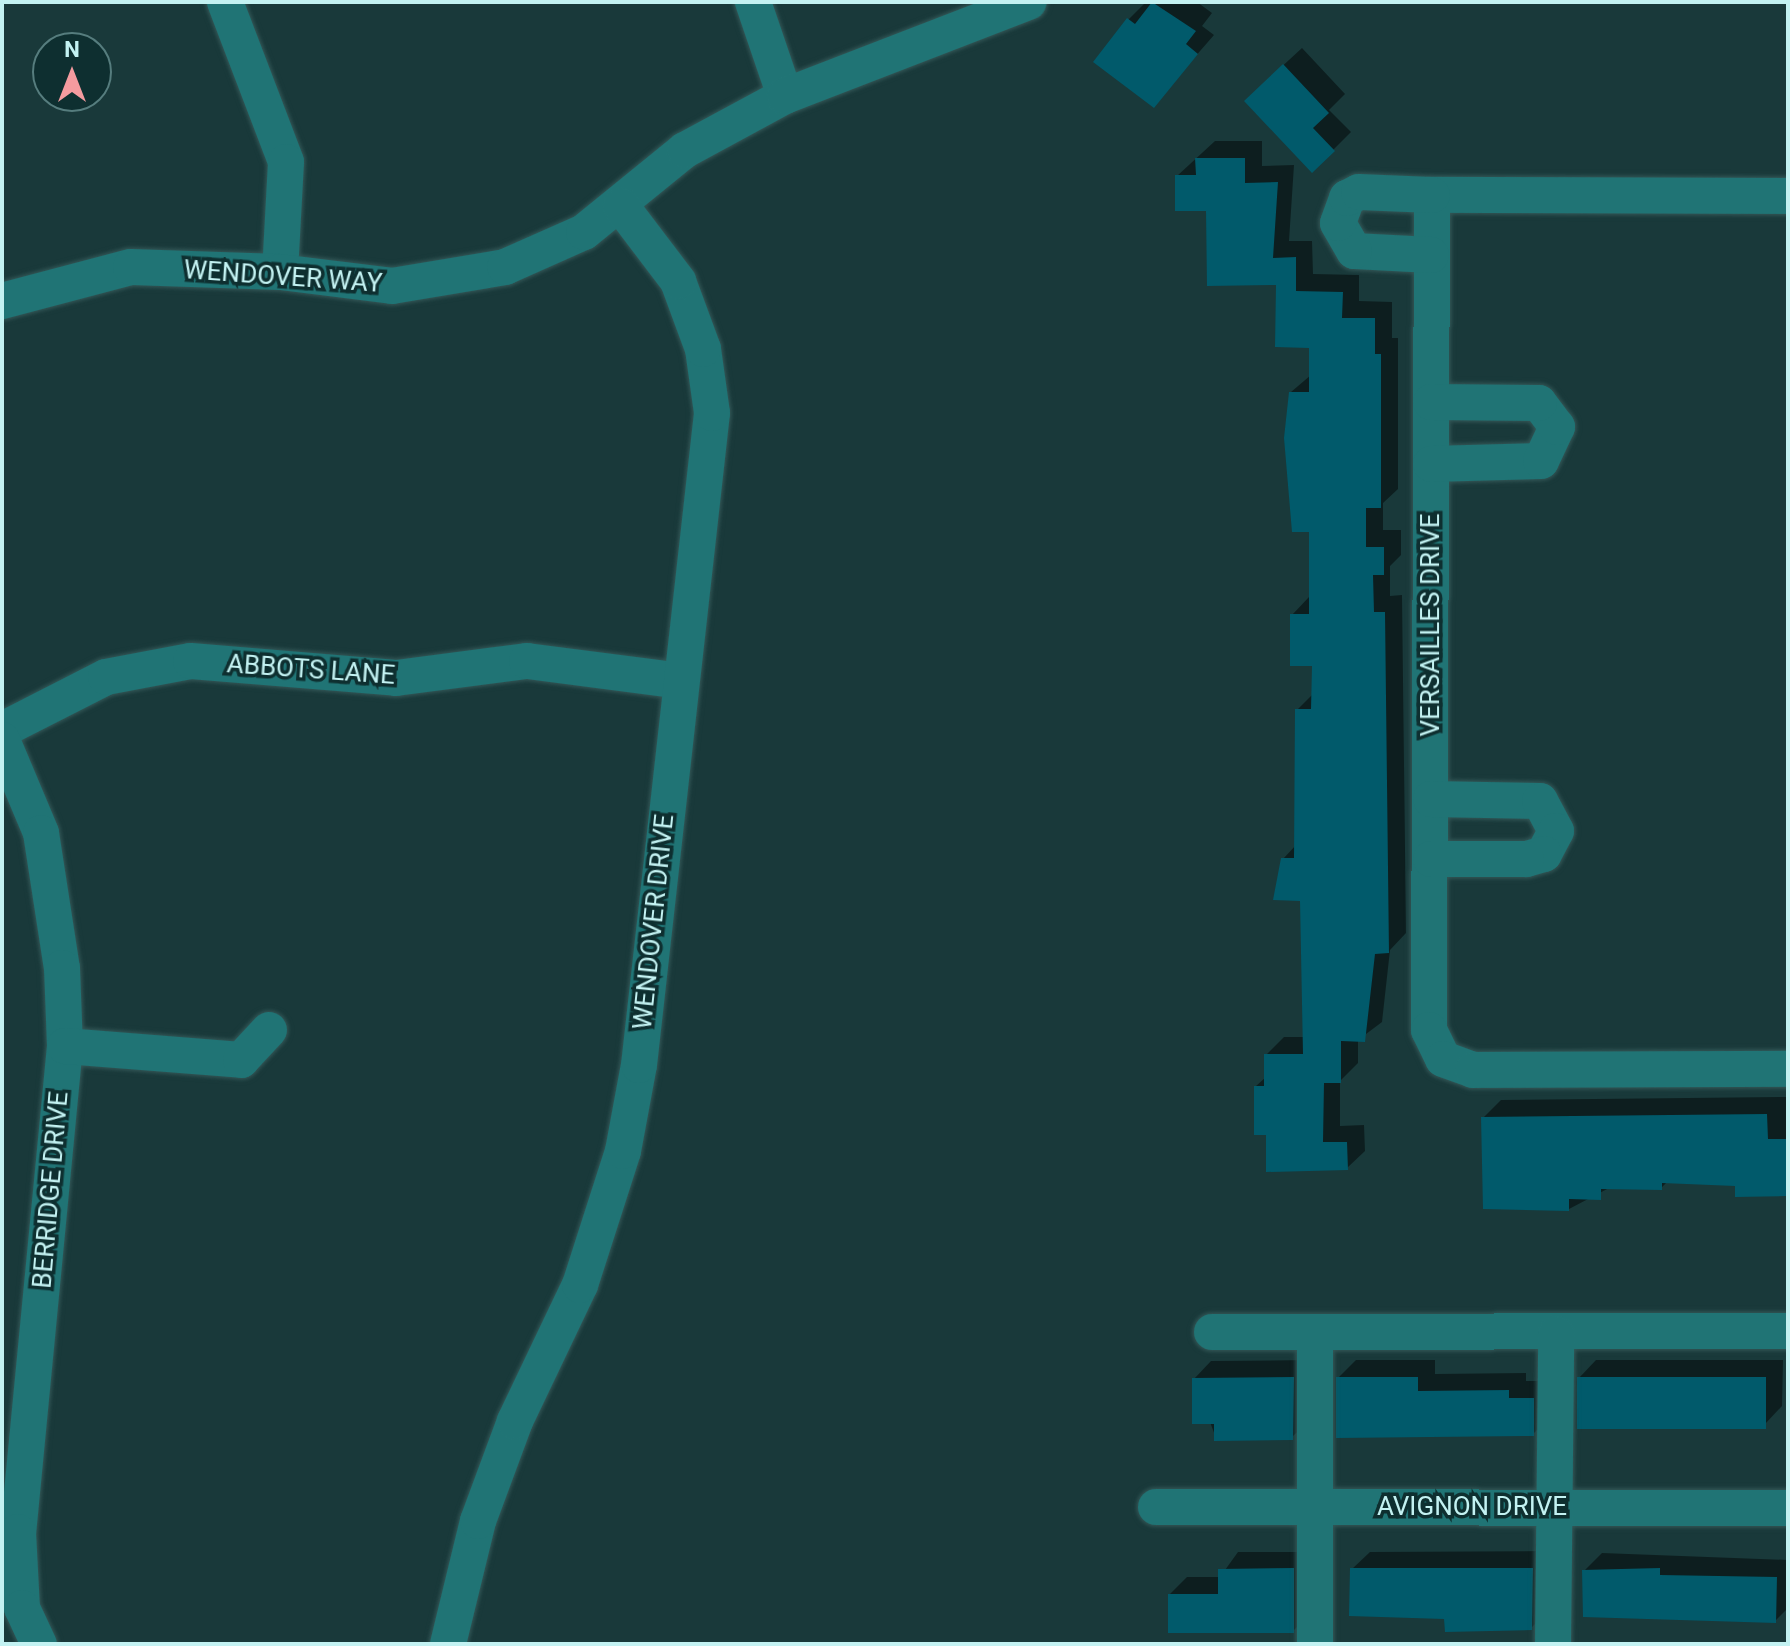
<!DOCTYPE html>
<style>
body{margin:0}
#map{position:relative;width:1790px;height:1646px;overflow:hidden;background:#19393a;font-family:Roboto,sans-serif}
div>[style]{position:absolute}
.shadow>*{inset:0;background:#0007}
.building>*{inset:0;background:#015a6b;transform-origin:0 0}
.roads{filter:drop-shadow(0 0 2px #335757) drop-shadow(0 0 2px #335757)}
.minor>*{height:36px;margin:-18px;padding:0 18px;transform-origin:18px;border-radius:18px;background:#207475}
span{translate:-50% -50%;white-space:nowrap;text-align:center;line-height:1.15;-webkit-text-stroke:7px #0e2f30;paint-order:stroke}
.street-label{font-size:26px;color:#c3f2f2}
.frame{position:absolute;inset:0;border:4px solid #c3f2f2;pointer-events:none}
.north{position:absolute;left:32px;top:32px;width:80px;height:80px;box-sizing:border-box;background:#0e2f30;border:2px solid #567d7e;border-radius:50%;rotate:0deg;font-size:22px;font-weight:700;line-height:32px;text-align:center;color:#c3f2f2}
.north::after{content:'';display:block;margin:auto;width:28px;height:36px;background:#f49b9f;clip-path:polygon(50% 0,100% 100%,50% 72%,0 100%)}
</style>
<div id="map">
<div class="shadow">
<i style="clip-path:polygon(1146px 2px,1197px 2px,1212px 13px,1202px 26px,1214px 35px,1153px 105px,1128px 20px)"></i>
<i style="clip-path:polygon(1302px 48px,1345px 94px,1329px 110px,1351px 132px,1333px 150px,1264px 83px)"></i>
<i style="clip-path:polygon(1215px 141px,1262px 141px,1262px 166px,1294px 165px,1289px 241px,1312px 241px,1313px 274px,1359px 275px,1359px 301px,1392px 302px,1392px 338px,1398px 338px,1398px 489px,1383px 503px,1383px 530px,1401px 530px,1401px 555px,1390px 566px,1390px 596px,1402px 595px,1406px 933px,1390px 950px,1382px 1022px,1358px 1040px,1358px 1063px,1340px 1081px,1340px 1126px,1364px 1125px,1365px 1151px,1347px 1168px,1267px 1133px,1256px 1086px,1266px 1077px,1266px 1055px,1284px 1037px,1304px 1037px,1302px 899px,1283px 859px,1296px 845px,1297px 710px,1314px 693px,1314px 664px,1292px 615px,1309px 597px,1311px 530px,1291px 392px,1311px 375px,1311px 346px,1278px 283px,1177px 176px)"></i>
<i style="clip-path:polygon(1788px 1097px,1788px 1195px,1737px 1195px,1737px 1184px,1668px 1181px,1661px 1188px,1611px 1187px,1569px 1209px,1483px 1118px,1501px 1100px)"></i>
<i style="clip-path:polygon(1311px 1360px,1311px 1419px,1293px 1436px,1216px 1438px,1194px 1379px,1211px 1361px)"></i>
<i style="clip-path:polygon(1356px 1360px,1435px 1360px,1435px 1374px,1526px 1373px,1526px 1381px,1551px 1381px,1551px 1416px,1533px 1434px,1338px 1378px)"></i>
<i style="clip-path:polygon(1596px 1360px,1783px 1360px,1782px 1406px,1765px 1424px,1579px 1378px)"></i>
<i style="clip-path:polygon(1550px 1551px,1549px 1610px,1531px 1628px,1446px 1617px,1352px 1569px,1370px 1552px)"></i>
<i style="clip-path:polygon(1238px 1552px,1311px 1552px,1311px 1613px,1293px 1631px,1170px 1594px,1187px 1577px,1220px 1577px)"></i>
<i style="clip-path:polygon(1602px 1553px,1788px 1560px,1788px 1608px,1775px 1621px,1584px 1571px)"></i>
</div>
<div class="building">
<i style="clip-path:polygon(1152px 2px,1196px 31px,1186px 44px,1198px 54px,1154px 108px,1093px 62px,1127px 18px,1135px 24px)"></i>
<i style="clip-path:polygon(1283px 64px,1329px 113px,1313px 128px,1335px 151px,1312px 173px,1244px 101px)"></i>
<i style="clip-path:polygon(1195px 158px,1245px 158px,1245px 183px,1278px 182px,1273px 258px,1296px 257px,1296px 291px,1343px 292px,1342px 318px,1375px 318px,1375px 354px,1381px 354px,1381px 508px,1366px 508px,1366px 547px,1384px 547px,1384px 575px,1373px 575px,1374px 612px,1385px 612px,1389px 953px,1375px 954px,1365px 1042px,1341px 1041px,1341px 1083px,1324px 1083px,1323px 1142px,1347px 1142px,1348px 1170px,1266px 1172px,1266px 1135px,1254px 1135px,1254px 1086px,1264px 1086px,1264px 1054px,1303px 1054px,1300px 901px,1273px 900px,1281px 858px,1294px 858px,1295px 709px,1311px 709px,1312px 666px,1290px 666px,1290px 614px,1309px 614px,1309px 532px,1292px 532px,1284px 438px,1289px 392px,1309px 392px,1309px 348px,1275px 347px,1276px 285px,1207px 286px,1206px 211px,1175px 211px,1175px 175px,1196px 175px)"></i>
<i style="clip-path:polygon(1767px 1114px,1768px 1139px,1786px 1139px,1787px 1196px,1735px 1197px,1735px 1186px,1662px 1183px,1662px 1190px,1601px 1189px,1601px 1200px,1569px 1199px,1569px 1211px,1483px 1209px,1481px 1117px)"></i>
<i style="clip-path:polygon(1294px 1377px,1293px 1440px,1214px 1441px,1214px 1424px,1192px 1424px,1192px 1378px)"></i>
<i style="clip-path:polygon(1336px 1377px,1418px 1377px,1418px 1391px,1509px 1390px,1509px 1398px,1534px 1398px,1534px 1436px,1336px 1438px)"></i>
<i style="left:1577px;top:1377px;width:189px;height:52px"></i>
<i style="clip-path:polygon(1294px 1568px,1294px 1633px,1168px 1633px,1168px 1594px,1218px 1594px,1218px 1569px)"></i>
<i style="clip-path:polygon(1350px 1568px,1533px 1568px,1532px 1630px,1445px 1632px,1444px 1619px,1349px 1616px)"></i>
<i style="clip-path:polygon(1660px 1568px,1660px 1575px,1777px 1577px,1776px 1623px,1583px 1617px,1582px 1570px)"></i>
</div>
<div class="roads">
<div class="minor">
<i style="left:225px;top:2px;width:171px;rotate:69.1deg"></i>
<i style="left:286px;top:162px;width:110px;rotate:93.1deg"></i>
<i style="left:753px;top:2px;width:99px;rotate:71.2deg"></i>
<i style="left:1788px;top:196px;width:356px;rotate:-179.8deg"></i>
<i style="left:1432px;top:195px;width:835px;rotate:90.21deg"></i>
<i style="left:1429px;top:1030px;width:32px;rotate:64deg"></i>
<i style="left:1443px;top:1059px;width:32px;rotate:20deg"></i>
<i style="left:1473px;top:1070px;width:315px;rotate:-0.2deg"></i>
<i style="left:1431px;top:255px;width:77px;rotate:-177deg"></i>
<i style="left:1354px;top:251px;width:32px;rotate:-120deg"></i>
<i style="left:1338px;top:223px;width:27px;rotate:-70deg"></i>
<i style="left:1347px;top:198px;width:13px;rotate:-27deg"></i>
<i style="left:1359px;top:192px;width:73px;rotate:2.4deg"></i>
<i style="left:2px;top:301px;width:133px;rotate:-14.8deg"></i>
<i style="left:131px;top:267px;width:149px;rotate:1.9deg"></i>
<i style="left:280px;top:272px;width:113px;rotate:7.1deg"></i>
<i style="left:392px;top:286px;width:115px;rotate:-9.5deg"></i>
<i style="left:505px;top:267px;width:86px;rotate:-23.9deg"></i>
<i style="left:584px;top:232px;width:130px;rotate:-39.1deg"></i>
<i style="left:685px;top:150px;width:114px;rotate:-28.4deg"></i>
<i style="left:785px;top:96px;width:261px;rotate:-21.1deg"></i>
<i style="left:1431px;top:464px;width:110px;rotate:-1.6deg"></i>
<i style="left:1541px;top:461px;width:38px;rotate:-65deg"></i>
<i style="left:1557px;top:427px;width:30px;rotate:-127deg"></i>
<i style="left:1539px;top:403px;width:108px;rotate:-179.5deg"></i>
<i style="left:2px;top:730px;width:117px;rotate:-27deg"></i>
<i style="left:106px;top:677px;width:86px;rotate:-10.7deg"></i>
<i style="left:191px;top:661px;width:206px;rotate:4.7deg"></i>
<i style="left:396px;top:678px;width:132px;rotate:-7.4deg"></i>
<i style="left:527px;top:661px;width:155px;rotate:7.4deg"></i>
<i style="left:2px;top:740px;width:101px;rotate:67.2deg"></i>
<i style="left:41px;top:833px;width:137px;rotate:81.2deg"></i>
<i style="left:62px;top:968px;width:78px;rotate:87.8deg"></i>
<i style="left:65px;top:1046px;width:488px;rotate:95.5deg"></i>
<i style="left:18px;top:1532px;width:76px;rotate:87deg"></i>
<i style="left:22px;top:1608px;width:40px;rotate:65deg"></i>
<i style="left:1431px;top:799px;width:109px;rotate:1.1deg"></i>
<i style="left:1540px;top:801px;width:34px;rotate:62deg"></i>
<i style="left:1556px;top:831px;width:26px;rotate:118deg"></i>
<i style="left:1544px;top:854px;width:19px;rotate:164deg"></i>
<i style="left:1526px;top:859px;width:95px;rotate:180deg"></i>
<i style="left:65px;top:1046px;width:177px;rotate:4.5deg"></i>
<i style="left:241px;top:1060px;width:41px;rotate:-47deg"></i>
<i style="left:1212px;top:1332px;width:576px;rotate:-0.1deg"></i>
<i style="left:1156px;top:1507px;width:632px;rotate:0.09deg"></i>
<i style="left:448px;top:1644px;width:127px;rotate:-76.3deg"></i>
<i style="left:478px;top:1521px;width:107px;rotate:-69.7deg"></i>
<i style="left:515px;top:1421px;width:151px;rotate:-64.5deg"></i>
<i style="left:580px;top:1285px;width:141px;rotate:-72.2deg"></i>
<i style="left:623px;top:1151px;width:87px;rotate:-79.5deg"></i>
<i style="left:639px;top:1065px;width:656px;rotate:-83.61deg"></i>
<i style="left:712px;top:413px;width:65px;rotate:-98deg"></i>
<i style="left:703px;top:349px;width:72px;rotate:-110.2deg"></i>
<i style="left:678px;top:281px;width:94px;rotate:-127.2deg"></i>
<i style="left:1315px;top:1644px;width:312px;rotate:-90deg"></i>
<i style="left:1553px;top:1644px;width:310px;rotate:-89.4deg"></i>
</div>
</div>
<div class="street-label">
<span style="left:283px;top:277px;rotate:4deg">WENDOVER WAY</span>
<span style="left:1431px;top:625px;rotate:-90deg">VERSAILLES DRIVE</span>
<span style="left:311px;top:670px;rotate:4deg">ABBOTS LANE</span>
<span style="left:654px;top:922px;rotate:-84deg">WENDOVER DRIVE</span>
<span style="left:51px;top:1190px;rotate:-85deg">BERRIDGE DRIVE</span>
<span style="left:1472px;top:1507px">AVIGNON DRIVE</span>
</div>
<div class="frame"></div>
<div class="north">N</div>
</div>
